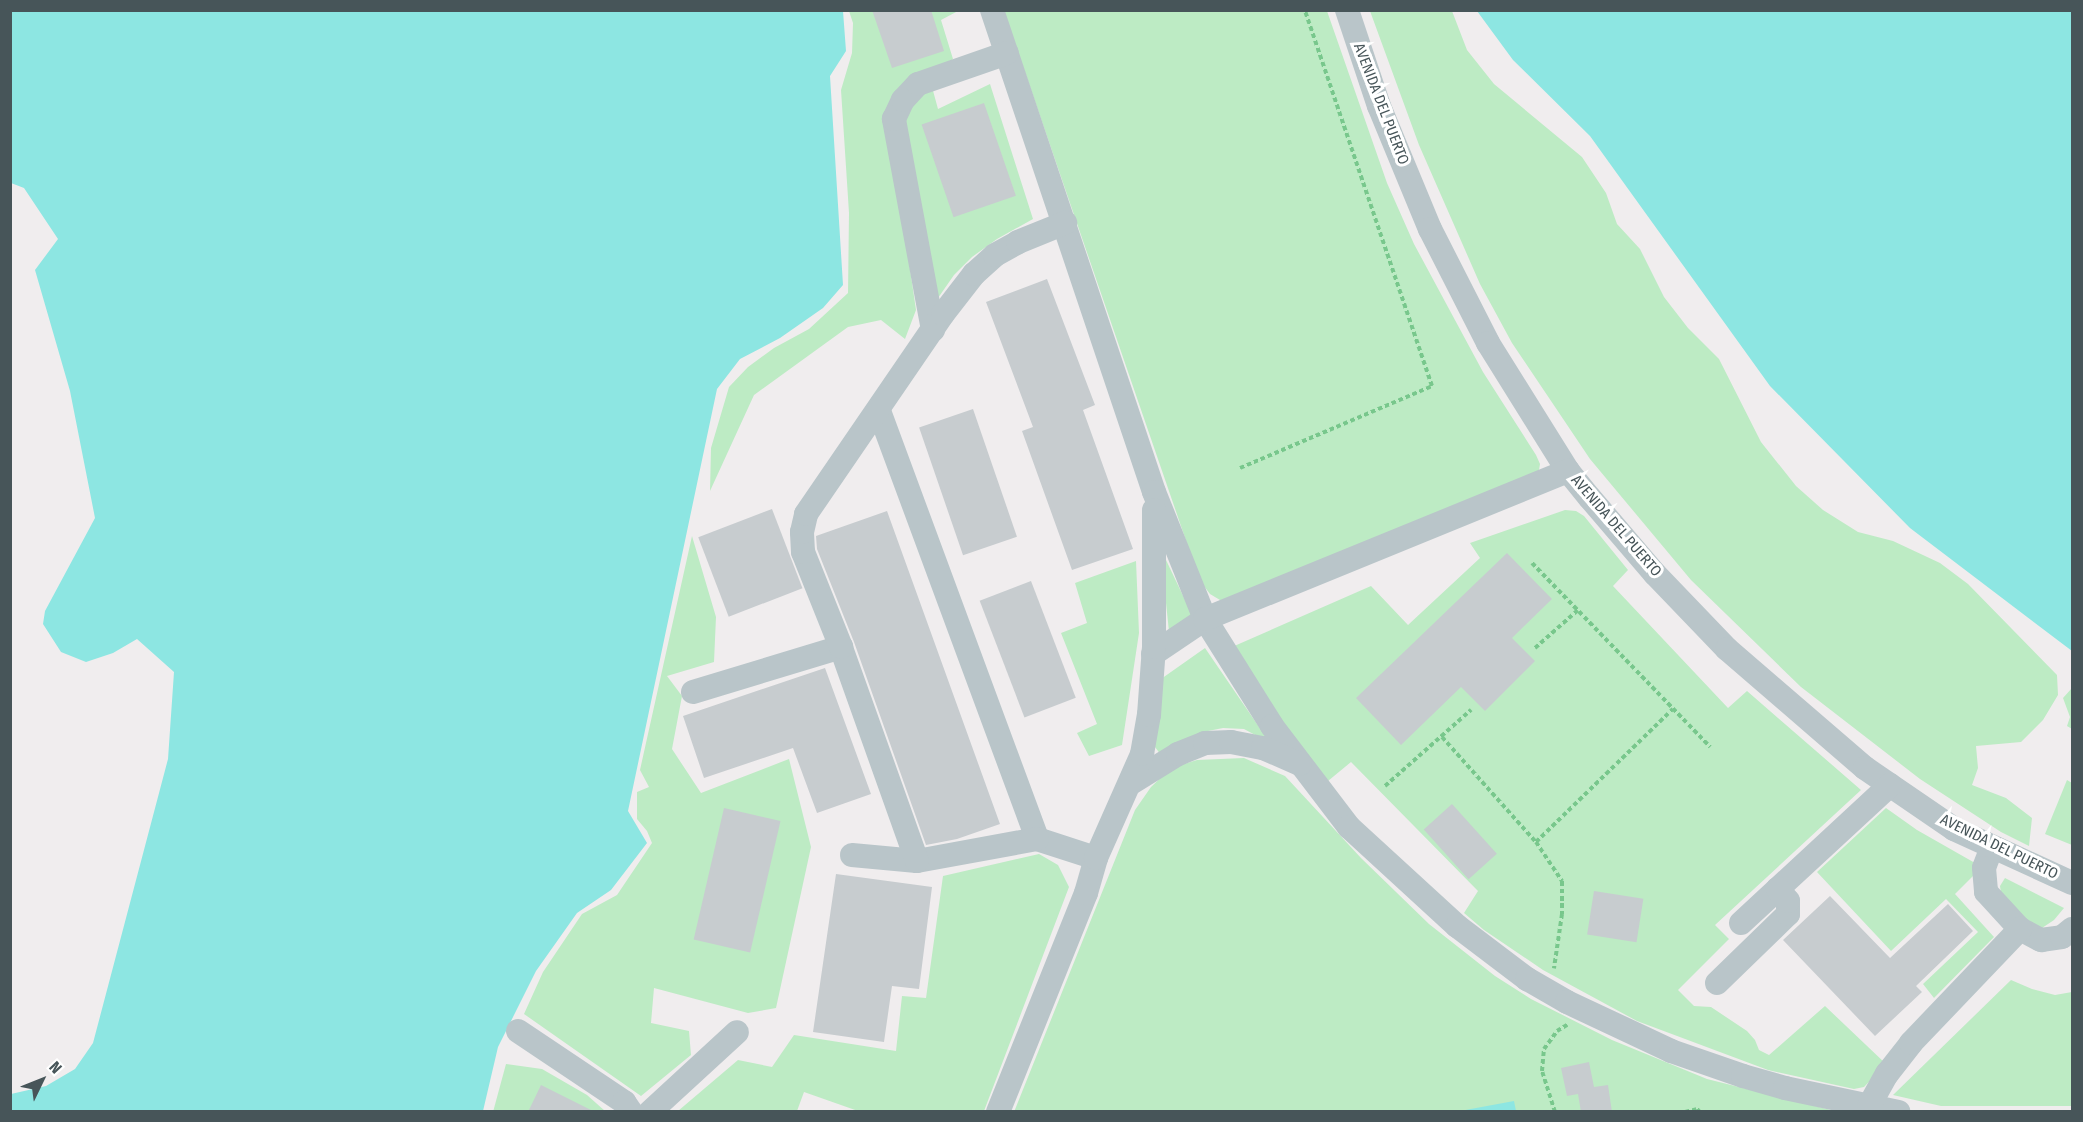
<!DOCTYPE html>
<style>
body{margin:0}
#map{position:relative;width:2083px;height:1122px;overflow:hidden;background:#f0edee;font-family:"Fira Sans Condensed",sans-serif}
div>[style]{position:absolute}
.green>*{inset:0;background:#bdebc4}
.water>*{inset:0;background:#8de6e2}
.building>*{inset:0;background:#c7cccf;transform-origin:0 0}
.path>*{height:4px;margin-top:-2px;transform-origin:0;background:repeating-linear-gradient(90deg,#78c78c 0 4.5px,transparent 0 7.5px)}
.minor>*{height:24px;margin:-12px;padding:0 12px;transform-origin:12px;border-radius:12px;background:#b9c5c9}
span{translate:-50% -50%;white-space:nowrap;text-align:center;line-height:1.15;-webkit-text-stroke:6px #fff;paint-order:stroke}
.street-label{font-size:15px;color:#475559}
.frame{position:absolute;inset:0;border:12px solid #475559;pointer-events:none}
.north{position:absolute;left:12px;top:1050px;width:60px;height:60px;-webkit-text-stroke:4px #fff;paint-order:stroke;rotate:47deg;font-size:16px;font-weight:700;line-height:24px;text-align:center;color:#475559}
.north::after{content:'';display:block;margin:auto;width:21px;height:27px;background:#475559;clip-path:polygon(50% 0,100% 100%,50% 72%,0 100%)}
</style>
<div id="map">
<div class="green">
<i style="clip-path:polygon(849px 11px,958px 11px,941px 20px,953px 59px,887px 112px,916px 310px,905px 339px,881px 320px,848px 327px,754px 395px,710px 491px,711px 448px,729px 387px,748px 367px,774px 348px,809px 329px,848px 293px,849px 213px,841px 90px,852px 53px,853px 23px)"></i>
<i style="clip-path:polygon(1004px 11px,1327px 11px,1387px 183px,1414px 244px,1483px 372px,1536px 455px,1540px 464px,1538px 476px,1238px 603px,1220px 600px,1210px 594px,1201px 582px,1193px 561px)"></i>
<i style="clip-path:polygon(1370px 11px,1452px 11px,1467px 50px,1494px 84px,1582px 157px,1606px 193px,1617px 224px,1640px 249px,1664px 297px,1688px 328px,1719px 359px,1761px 442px,1796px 486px,1823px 510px,1858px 532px,1893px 541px,1940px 563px,1968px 584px,2057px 675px,2058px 695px,2043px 720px,2021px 742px,1976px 746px,1978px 768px,1972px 785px,2006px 798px,2032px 818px,2029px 846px,2001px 832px,1920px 779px,1801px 687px,1691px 580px,1590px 459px,1512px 343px,1480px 284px,1419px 145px)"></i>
<i style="clip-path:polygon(990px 84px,1033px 219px,997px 239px,972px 257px,954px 275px,938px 298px,903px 120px,913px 103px,932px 87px,938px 109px)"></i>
<i style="clip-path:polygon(1565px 510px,1576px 511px,1584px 516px,1628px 570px,1613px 586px,1728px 708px,1747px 691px,1861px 790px,1715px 925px,1729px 939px,1678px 990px,1694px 1006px,1711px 1007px,1747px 1031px,1755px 1040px,1759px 1050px,1769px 1055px,1825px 1006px,1886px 1064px,1864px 1087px,1854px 1089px,1768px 1070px,1637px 1021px,1543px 970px,1484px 930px,1464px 913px,1478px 891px,1351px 762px,1328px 781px,1289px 733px,1232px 647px,1371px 586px,1408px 625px,1480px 558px,1470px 543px)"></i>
<i style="clip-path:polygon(692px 536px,716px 617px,714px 662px,667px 676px,682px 696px,672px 749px,701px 793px,789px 759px,811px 847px,776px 1008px,748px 1013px,654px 988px,651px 1023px,689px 1031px,691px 1055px,641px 1096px,524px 1014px,543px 972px,582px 914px,617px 895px,652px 843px,647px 831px,637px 819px,637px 792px,649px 787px,640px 770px)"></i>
<i style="clip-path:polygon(1166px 560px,1196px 623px,1170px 641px,1166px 603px)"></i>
<i style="clip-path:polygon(1136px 561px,1139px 633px,1122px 745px,1089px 756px,1077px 733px,1097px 724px,1061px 633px,1087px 623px,1075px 583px)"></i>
<i style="clip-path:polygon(1205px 648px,1270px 743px,1244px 729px,1223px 728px,1203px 732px,1161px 755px,1152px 743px,1161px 679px)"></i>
<i style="clip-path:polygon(2072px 688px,2072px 729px,2067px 726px,2070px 717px,2063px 698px)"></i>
<i style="clip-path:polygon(1244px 758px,1285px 776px,1361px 858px,1429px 924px,1495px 976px,1531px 999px,1612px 1040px,1707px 1079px,1835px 1111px,1014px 1112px,1135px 810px,1151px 787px,1171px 768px,1197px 760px)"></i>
<i style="clip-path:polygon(2067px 780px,2072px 783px,2072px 845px,2045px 834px)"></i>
<i style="clip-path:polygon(1886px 808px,1917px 830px,1982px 867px,1955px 894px,1994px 937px,1934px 998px,1923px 984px,1978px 932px,1946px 899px,1891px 951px,1817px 872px)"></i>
<i style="clip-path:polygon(1039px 854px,1058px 865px,1069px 887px,984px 1111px,858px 1111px,804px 1092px,797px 1111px,678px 1111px,738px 1060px,772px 1067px,794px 1035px,896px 1051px,902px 996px,926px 998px,943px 876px)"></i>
<i style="clip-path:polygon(2005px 878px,2064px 908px,2054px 920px,2042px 928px,2035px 928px,2001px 893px,2000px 886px)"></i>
<i style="clip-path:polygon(2011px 980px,2032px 989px,2055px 995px,2072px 992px,2072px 1106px,1941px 1106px,1893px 1095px)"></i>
<i style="clip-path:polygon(506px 1064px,542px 1069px,587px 1095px,605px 1111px,493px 1112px)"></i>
</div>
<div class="water">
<i style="clip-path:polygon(10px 11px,843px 11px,846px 51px,830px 76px,843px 285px,823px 308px,780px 338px,740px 359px,717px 389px,628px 811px,647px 843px,611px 890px,577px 913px,536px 971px,498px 1047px,483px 1111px,11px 1111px,11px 1094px,46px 1086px,75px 1069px,93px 1043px,168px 759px,174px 672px,137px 639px,113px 653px,86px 662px,61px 652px,43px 624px,45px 611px,95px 518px,70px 391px,35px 270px,58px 239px,24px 188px,11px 183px)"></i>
<i style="clip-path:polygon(1477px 11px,2072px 11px,2072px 651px,1910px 528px,1770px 386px,1590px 136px,1513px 60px)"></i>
<i style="clip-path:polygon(1514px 1101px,1516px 1111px,1460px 1111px)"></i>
</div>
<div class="building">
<i style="clip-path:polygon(872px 10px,931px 10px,944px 51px,892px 68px)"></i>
<i style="left:984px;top:103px;width:98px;height:66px;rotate:71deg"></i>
<i style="clip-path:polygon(1047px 279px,1095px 405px,1083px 410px,1133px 549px,1072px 570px,1022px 431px,1033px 427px,986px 302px)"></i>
<i style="left:973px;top:409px;width:135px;height:57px;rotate:71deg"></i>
<i style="left:772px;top:509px;width:85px;height:79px;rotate:69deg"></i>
<i style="clip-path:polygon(887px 511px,1000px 824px,957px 839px,926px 845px,854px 642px,817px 549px,816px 536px)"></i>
<i style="clip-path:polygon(1507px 553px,1552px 599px,1512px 638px,1535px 661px,1485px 711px,1461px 687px,1401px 745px,1356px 698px)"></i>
<i style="left:1031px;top:581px;width:125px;height:55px;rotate:69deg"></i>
<i style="clip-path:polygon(825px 668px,871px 794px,817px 813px,793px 748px,704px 778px,683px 716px)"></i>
<i style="left:1452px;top:804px;width:67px;height:38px;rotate:48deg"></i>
<i style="left:724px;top:808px;width:58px;height:135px;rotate:13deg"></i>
<i style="clip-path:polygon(836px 874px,932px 887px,919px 989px,892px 986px,884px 1042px,813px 1032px)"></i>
<i style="left:1594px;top:891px;width:50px;height:44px;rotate:9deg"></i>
<i style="clip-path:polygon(1830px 896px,1890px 958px,1948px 904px,1973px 931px,1916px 986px,1922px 992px,1875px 1036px,1783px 940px)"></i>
<i style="clip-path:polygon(1589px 1062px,1594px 1087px,1608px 1085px,1612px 1112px,1581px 1112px,1578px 1094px,1567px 1096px,1561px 1068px)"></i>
<i style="clip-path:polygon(541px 1085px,595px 1112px,528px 1112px)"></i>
</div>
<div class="path">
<i style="left:1240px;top:468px;width:209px;rotate:-23.1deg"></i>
<i style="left:1432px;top:386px;width:397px;rotate:-108.7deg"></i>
<i style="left:1532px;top:563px;width:256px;rotate:45.9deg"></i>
<i style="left:1535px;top:648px;width:57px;rotate:-41.5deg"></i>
<i style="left:1442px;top:737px;width:141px;rotate:48.2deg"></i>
<i style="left:1536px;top:842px;width:47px;rotate:56.3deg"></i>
<i style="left:1562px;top:881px;width:33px;rotate:90deg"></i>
<i style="left:1562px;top:914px;width:55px;rotate:98.4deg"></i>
<i style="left:1385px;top:786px;width:115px;rotate:-41.5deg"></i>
<i style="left:1536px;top:842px;width:191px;rotate:-44.2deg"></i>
<i style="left:1555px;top:1112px;width:43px;rotate:-107.6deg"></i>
<i style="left:1542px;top:1071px;width:22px;rotate:-85deg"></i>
<i style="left:1544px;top:1049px;width:22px;rotate:-54deg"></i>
<i style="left:1557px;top:1031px;width:12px;rotate:-31deg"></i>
<i style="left:1685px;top:1112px;width:12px;rotate:-14deg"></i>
<i style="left:1697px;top:1109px;width:4px;rotate:45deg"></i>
</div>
<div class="minor">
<i style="left:992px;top:10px;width:508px;rotate:71.42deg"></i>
<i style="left:1154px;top:492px;width:137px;rotate:68.1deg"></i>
<i style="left:1205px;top:619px;width:126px;rotate:57.9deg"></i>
<i style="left:1272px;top:726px;width:127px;rotate:52.7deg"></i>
<i style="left:1349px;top:827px;width:147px;rotate:42.5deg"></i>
<i style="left:1457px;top:926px;width:88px;rotate:37.1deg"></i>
<i style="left:1527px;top:979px;width:46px;rotate:29.9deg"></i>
<i style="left:1567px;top:1002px;width:115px;rotate:25.2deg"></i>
<i style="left:1671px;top:1051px;width:76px;rotate:19.1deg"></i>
<i style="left:1743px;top:1076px;width:44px;rotate:15.9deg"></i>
<i style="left:1785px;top:1088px;width:116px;rotate:11.9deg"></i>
<i style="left:1347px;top:10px;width:101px;rotate:71.6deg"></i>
<i style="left:1379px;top:106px;width:133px;rotate:67.5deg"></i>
<i style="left:1430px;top:229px;width:128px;rotate:63deg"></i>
<i style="left:1488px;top:343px;width:151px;rotate:58deg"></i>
<i style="left:1568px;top:471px;width:35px;rotate:51deg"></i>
<i style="left:1590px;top:498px;width:100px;rotate:49.5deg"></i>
<i style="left:1655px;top:574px;width:104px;rotate:46.2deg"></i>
<i style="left:1727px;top:649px;width:182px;rotate:40.8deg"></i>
<i style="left:1865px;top:768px;width:108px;rotate:34.4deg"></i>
<i style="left:1954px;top:829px;width:130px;rotate:24.6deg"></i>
<i style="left:933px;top:330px;width:215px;rotate:-100.5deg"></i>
<i style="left:894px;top:119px;width:21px;rotate:-65deg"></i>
<i style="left:903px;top:100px;width:22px;rotate:-47deg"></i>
<i style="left:918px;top:84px;width:94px;rotate:-19.2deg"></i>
<i style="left:879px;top:411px;width:456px;rotate:69.7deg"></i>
<i style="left:1037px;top:839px;width:62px;rotate:17.9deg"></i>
<i style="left:1153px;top:654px;width:63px;rotate:-33.9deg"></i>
<i style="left:1205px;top:619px;width:392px;rotate:-22.2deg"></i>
<i style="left:693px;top:692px;width:155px;rotate:-16.9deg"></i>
<i style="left:1131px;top:783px;width:55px;rotate:-31.7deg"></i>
<i style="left:1178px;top:754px;width:29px;rotate:-22deg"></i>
<i style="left:1205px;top:743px;width:26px;rotate:-2deg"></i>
<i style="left:1231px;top:742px;width:33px;rotate:11deg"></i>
<i style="left:1263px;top:748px;width:40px;rotate:23.4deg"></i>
<i style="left:1992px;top:847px;width:22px;rotate:111deg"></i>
<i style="left:1984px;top:868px;width:24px;rotate:85deg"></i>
<i style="left:1986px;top:892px;width:50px;rotate:47.4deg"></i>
<i style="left:2020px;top:929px;width:24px;rotate:28deg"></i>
<i style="left:2041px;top:940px;width:21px;rotate:-8deg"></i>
<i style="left:2062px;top:937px;width:13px;rotate:-39deg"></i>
<i style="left:852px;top:855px;width:65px;rotate:5.3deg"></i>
<i style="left:917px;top:861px;width:122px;rotate:-10.4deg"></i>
<i style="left:917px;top:861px;width:227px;rotate:-109.6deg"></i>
<i style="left:841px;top:647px;width:102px;rotate:-111.8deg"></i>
<i style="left:803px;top:552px;width:20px;rotate:-93deg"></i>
<i style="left:802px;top:532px;width:18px;rotate:-77deg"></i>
<i style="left:806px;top:514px;width:242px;rotate:-55.6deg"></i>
<i style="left:943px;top:314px;width:51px;rotate:-52.2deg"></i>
<i style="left:974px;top:274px;width:28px;rotate:-42deg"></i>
<i style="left:995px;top:255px;width:26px;rotate:-29deg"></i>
<i style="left:1018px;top:242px;width:51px;rotate:-22deg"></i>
<i style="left:1741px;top:923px;width:203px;rotate:-42.8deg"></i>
<i style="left:1717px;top:983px;width:99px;rotate:-44.2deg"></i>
<i style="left:1788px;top:914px;width:13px;rotate:-90deg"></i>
<i style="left:1788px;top:901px;width:16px;rotate:-130deg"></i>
<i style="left:518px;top:1031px;width:128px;rotate:33.8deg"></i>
<i style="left:624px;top:1102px;width:12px;rotate:55deg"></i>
<i style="left:1869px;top:1106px;width:37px;rotate:-61deg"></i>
<i style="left:1887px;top:1074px;width:39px;rotate:-52deg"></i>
<i style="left:1911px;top:1043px;width:158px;rotate:-46.3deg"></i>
<i style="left:650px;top:1112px;width:118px;rotate:-42.6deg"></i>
<i style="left:998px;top:1112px;width:236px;rotate:-68.1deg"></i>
<i style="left:1086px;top:893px;width:36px;rotate:-74deg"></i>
<i style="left:1096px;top:858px;width:114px;rotate:-66.1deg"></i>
<i style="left:1142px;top:754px;width:40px;rotate:-80deg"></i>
<i style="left:1149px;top:715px;width:68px;rotate:-85.8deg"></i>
<i style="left:1154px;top:647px;width:137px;rotate:-90deg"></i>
</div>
<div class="street-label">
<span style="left:1381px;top:104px;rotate:69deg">AVENIDA DEL PUERTO</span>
<span style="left:1616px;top:526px;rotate:49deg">AVENIDA DEL PUERTO</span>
<span style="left:1999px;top:847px;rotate:26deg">AVENIDA DEL PUERTO</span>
</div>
<div class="frame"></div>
<div class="north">N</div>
</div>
